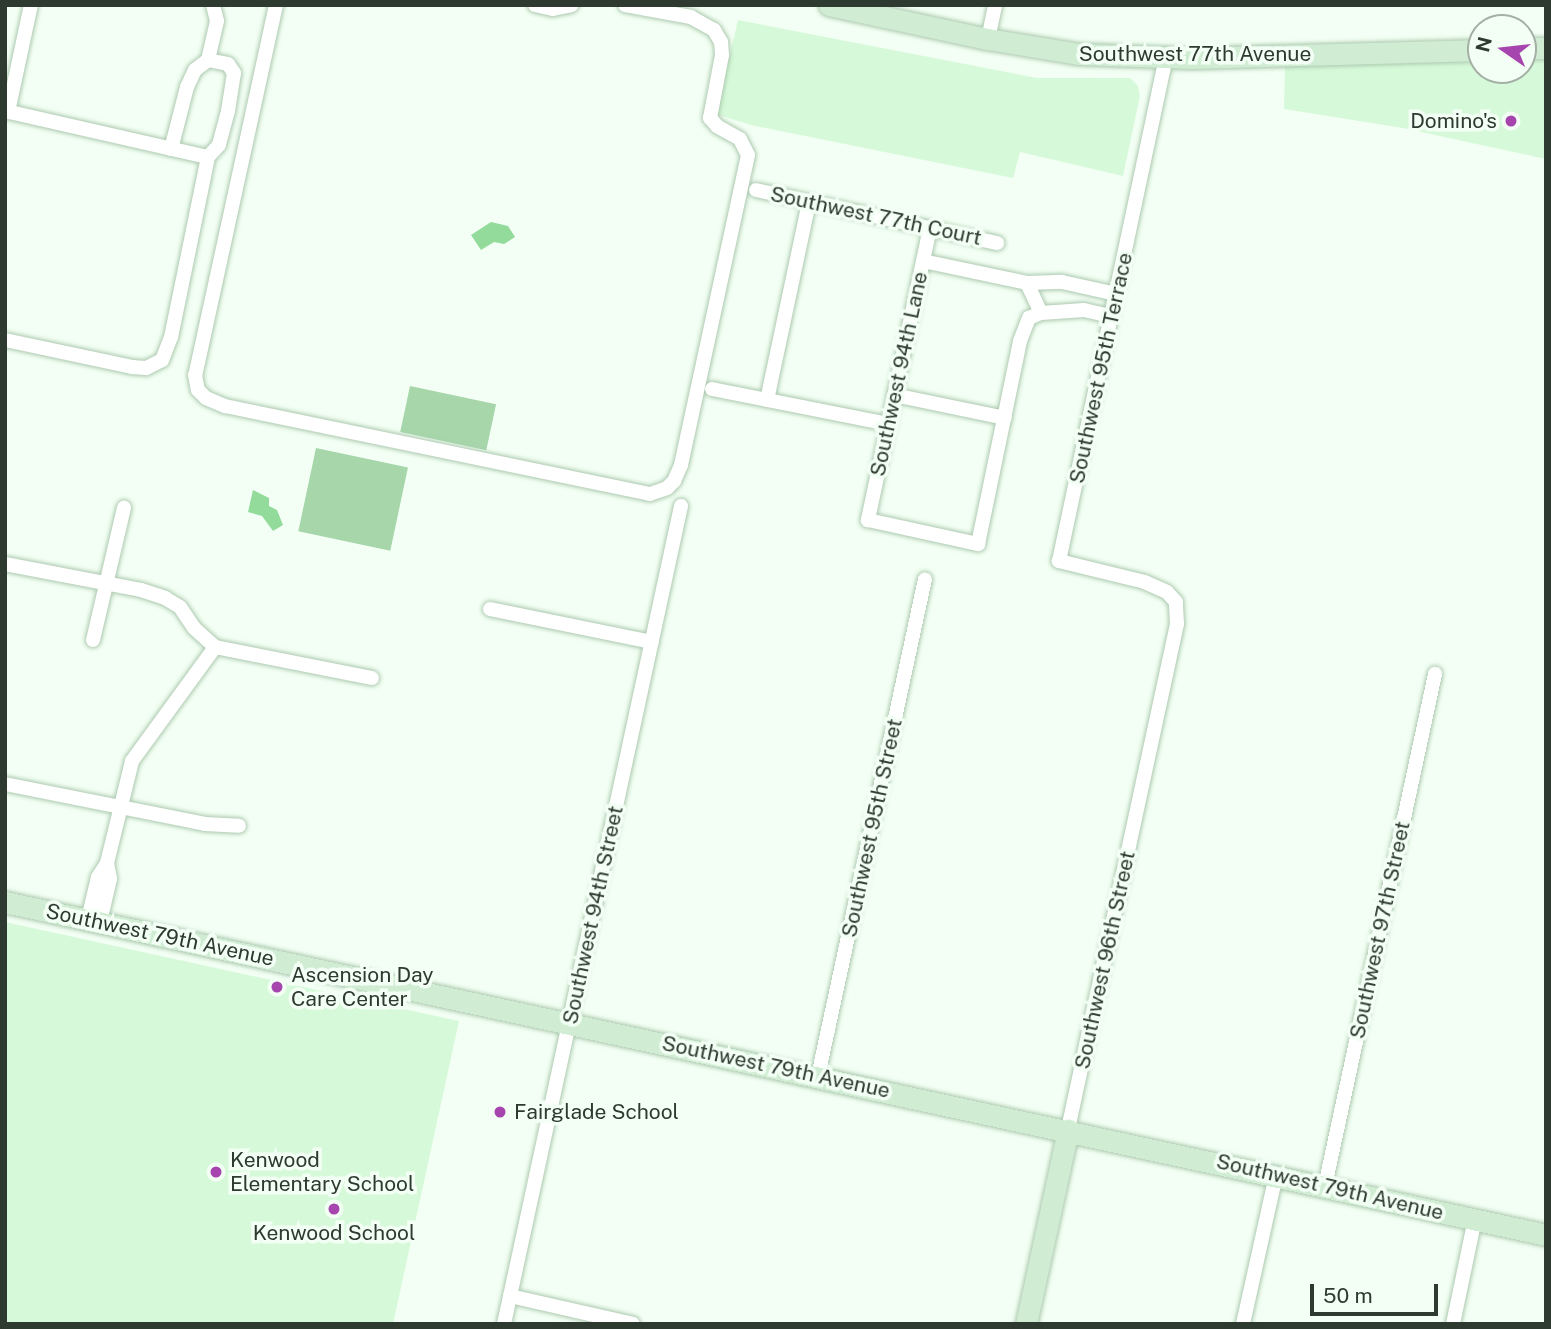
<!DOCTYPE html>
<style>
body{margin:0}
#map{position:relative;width:1551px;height:1329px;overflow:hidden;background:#f3fff4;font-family:"Public Sans",sans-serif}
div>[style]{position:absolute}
.built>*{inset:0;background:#d6fad9}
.green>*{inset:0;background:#a6d6aa;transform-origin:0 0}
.water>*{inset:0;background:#92db9a}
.roads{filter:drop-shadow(0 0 2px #adcab0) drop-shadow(0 0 2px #adcab0)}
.street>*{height:14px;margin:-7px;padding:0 7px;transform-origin:7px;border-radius:7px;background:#fff}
.secondary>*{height:21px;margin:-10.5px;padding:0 10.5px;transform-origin:10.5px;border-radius:10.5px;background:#d0edd4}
.dots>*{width:19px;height:19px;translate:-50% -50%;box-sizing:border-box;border:4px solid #f3fff4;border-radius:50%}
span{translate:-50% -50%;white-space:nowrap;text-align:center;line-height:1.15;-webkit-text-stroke:7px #f3fff4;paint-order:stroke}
.street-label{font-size:21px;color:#2e392f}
.poi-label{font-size:21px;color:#2e392f}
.right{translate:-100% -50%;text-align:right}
.left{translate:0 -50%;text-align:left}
.frame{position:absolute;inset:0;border:7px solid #2e392f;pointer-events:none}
.north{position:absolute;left:1467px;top:14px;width:70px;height:70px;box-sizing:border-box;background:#f3fff4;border:2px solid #a4b0a5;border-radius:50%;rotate:284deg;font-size:19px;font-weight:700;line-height:28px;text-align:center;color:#2e392f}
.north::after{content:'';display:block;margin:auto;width:24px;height:32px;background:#a545ad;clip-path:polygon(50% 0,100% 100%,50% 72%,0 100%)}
.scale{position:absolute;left:1310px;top:1284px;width:128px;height:32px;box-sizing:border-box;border:4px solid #2e392f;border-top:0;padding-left:9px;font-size:21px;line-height:24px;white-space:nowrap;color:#2e392f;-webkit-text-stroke:5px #f3fff4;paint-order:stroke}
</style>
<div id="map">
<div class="built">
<i style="clip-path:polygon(738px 20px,1037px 78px,1130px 78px,1138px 86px,1140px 96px,1123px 176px,1020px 152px,1013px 178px,751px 125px,716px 114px)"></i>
<i style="clip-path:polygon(1523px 60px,1546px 60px,1546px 159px,1403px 128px,1284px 109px,1285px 64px,1481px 61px,1481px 70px,1523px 70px)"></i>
<i style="clip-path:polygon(5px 922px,459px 1021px,393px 1324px,5px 1324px)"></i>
</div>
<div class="green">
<i style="left:410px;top:386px;width:88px;height:47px;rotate:12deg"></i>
<i style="left:316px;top:448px;width:94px;height:85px;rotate:12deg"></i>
</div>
<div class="water">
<i style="clip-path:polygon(491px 222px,508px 226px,515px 237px,504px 244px,494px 242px,481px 250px,471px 235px)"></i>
<i style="clip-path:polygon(253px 490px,269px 498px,269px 506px,277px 510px,283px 525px,273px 531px,262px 516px,248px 512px)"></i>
</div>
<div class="roads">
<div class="street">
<i style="left:276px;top:5px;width:379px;rotate:102.3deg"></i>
<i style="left:195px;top:375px;width:15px;rotate:79deg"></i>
<i style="left:198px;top:390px;width:11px;rotate:45deg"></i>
<i style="left:206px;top:398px;width:21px;rotate:23deg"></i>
<i style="left:225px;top:406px;width:434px;rotate:11.7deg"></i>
<i style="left:650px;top:494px;width:18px;rotate:-19deg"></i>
<i style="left:667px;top:488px;width:10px;rotate:-45deg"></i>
<i style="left:674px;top:481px;width:17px;rotate:-66deg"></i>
<i style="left:681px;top:465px;width:317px;rotate:-77.8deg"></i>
<i style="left:748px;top:155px;width:18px;rotate:-117deg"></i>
<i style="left:740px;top:139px;width:26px;rotate:-151deg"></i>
<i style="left:717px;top:126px;width:11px;rotate:-131deg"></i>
<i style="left:710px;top:118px;width:64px;rotate:-79.2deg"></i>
<i style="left:722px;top:55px;width:13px;rotate:-94deg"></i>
<i style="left:721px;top:42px;width:14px;rotate:-120deg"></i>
<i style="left:714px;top:30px;width:26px;rotate:-151deg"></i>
<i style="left:691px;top:17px;width:67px;rotate:-169.7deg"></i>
<i style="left:535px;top:5px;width:18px;rotate:13deg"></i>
<i style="left:553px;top:9px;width:19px;rotate:-12deg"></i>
<i style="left:988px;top:39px;width:35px;rotate:-78deg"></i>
<i style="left:208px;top:60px;width:40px;rotate:-77deg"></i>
<i style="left:217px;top:21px;width:16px;rotate:-104deg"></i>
<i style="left:5px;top:111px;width:208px;rotate:12.8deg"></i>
<i style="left:208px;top:157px;width:184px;rotate:101.6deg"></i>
<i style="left:171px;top:337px;width:25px;rotate:111deg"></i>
<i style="left:162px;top:360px;width:18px;rotate:153deg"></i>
<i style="left:146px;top:368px;width:14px;rotate:-176deg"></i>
<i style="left:132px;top:367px;width:130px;rotate:-168deg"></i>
<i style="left:8px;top:112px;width:109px;rotate:-77.9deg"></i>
<i style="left:171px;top:149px;width:64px;rotate:-75.5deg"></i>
<i style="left:187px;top:87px;width:19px;rotate:-65deg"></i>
<i style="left:195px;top:70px;width:16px;rotate:-38deg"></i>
<i style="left:208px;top:60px;width:20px;rotate:11deg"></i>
<i style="left:228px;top:64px;width:11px;rotate:56deg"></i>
<i style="left:234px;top:73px;width:38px;rotate:99deg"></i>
<i style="left:228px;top:111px;width:35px;rotate:105deg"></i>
<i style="left:219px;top:145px;width:16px;rotate:133deg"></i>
<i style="left:756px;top:190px;width:247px;rotate:12.4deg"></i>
<i style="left:930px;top:228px;width:299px;rotate:102deg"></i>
<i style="left:868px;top:520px;width:113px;rotate:12.3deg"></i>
<i style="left:978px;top:544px;width:207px;rotate:-78.3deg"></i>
<i style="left:1020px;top:341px;width:25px;rotate:-69deg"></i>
<i style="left:1029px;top:318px;width:13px;rotate:-23deg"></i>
<i style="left:923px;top:261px;width:106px;rotate:11.9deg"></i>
<i style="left:1027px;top:283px;width:35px;rotate:-2deg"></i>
<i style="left:1062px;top:282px;width:55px;rotate:12.5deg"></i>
<i style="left:1027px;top:283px;width:33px;rotate:65deg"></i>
<i style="left:1041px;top:313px;width:43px;rotate:-4deg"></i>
<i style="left:1084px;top:310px;width:28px;rotate:13deg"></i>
<i style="left:712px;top:389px;width:179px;rotate:11.2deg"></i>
<i style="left:894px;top:395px;width:113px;rotate:11.7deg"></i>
<i style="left:767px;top:400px;width:202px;rotate:-78deg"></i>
<i style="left:5px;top:564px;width:138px;rotate:10.8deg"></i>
<i style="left:141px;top:590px;width:25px;rotate:18deg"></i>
<i style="left:165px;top:598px;width:17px;rotate:31deg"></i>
<i style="left:180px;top:607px;width:25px;rotate:56deg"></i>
<i style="left:194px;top:628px;width:28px;rotate:42deg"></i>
<i style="left:215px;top:647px;width:160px;rotate:11.2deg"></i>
<i style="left:490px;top:609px;width:165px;rotate:11.5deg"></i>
<i style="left:93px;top:640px;width:136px;rotate:-76.8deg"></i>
<i style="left:5px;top:784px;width:204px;rotate:11.3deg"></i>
<i style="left:205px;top:824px;width:34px;rotate:3deg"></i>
<i style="left:107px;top:863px;width:105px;rotate:-76.2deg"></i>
<i style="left:132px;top:761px;width:141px;rotate:-53.9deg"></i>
<i style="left:88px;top:919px;width:43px;rotate:-76.6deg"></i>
<i style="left:98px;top:877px;width:17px;rotate:-57deg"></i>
<i style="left:107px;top:863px;width:16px;rotate:79deg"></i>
<i style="left:110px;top:879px;width:44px;rotate:103.1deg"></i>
<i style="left:818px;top:1076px;width:508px;rotate:-77.85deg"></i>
<i style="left:1068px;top:1129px;width:517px;rotate:-77.82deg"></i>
<i style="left:1177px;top:624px;width:22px;rotate:-93deg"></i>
<i style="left:1176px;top:602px;width:13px;rotate:-132deg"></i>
<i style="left:1167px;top:592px;width:24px;rotate:-156deg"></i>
<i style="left:1145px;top:582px;width:89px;rotate:-166.3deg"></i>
<i style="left:1059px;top:561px;width:515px;rotate:-78.01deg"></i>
<i style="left:1325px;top:1186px;width:524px;rotate:-77.87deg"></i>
<i style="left:510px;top:1296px;width:126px;rotate:12.8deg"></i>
<i style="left:504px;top:1324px;width:837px;rotate:-77.79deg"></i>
<i style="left:1243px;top:1324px;width:153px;rotate:-77.5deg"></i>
<i style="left:1453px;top:1324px;width:107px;rotate:-78.2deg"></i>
</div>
<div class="secondary">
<i style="left:829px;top:5px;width:163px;rotate:12.1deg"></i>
<i style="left:988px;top:39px;width:93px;rotate:9.3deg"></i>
<i style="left:1080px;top:54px;width:112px;rotate:2deg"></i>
<i style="left:1192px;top:58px;width:289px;rotate:-1.6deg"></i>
<i style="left:1523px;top:48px;width:23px"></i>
<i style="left:5px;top:902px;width:1577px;rotate:12.19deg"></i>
<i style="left:1026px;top:1324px;width:199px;rotate:-77.8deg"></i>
</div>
</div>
<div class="dots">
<i style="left:1511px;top:121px;background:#a545ad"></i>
<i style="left:277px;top:987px;background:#a545ad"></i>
<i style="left:500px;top:1112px;background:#a545ad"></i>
<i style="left:216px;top:1172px;background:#a545ad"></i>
<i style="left:334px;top:1209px;background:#a545ad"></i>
</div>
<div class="street-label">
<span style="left:1195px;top:54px">Southwest 77th Avenue</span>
<span style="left:876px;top:216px;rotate:12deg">Southwest 77th Court</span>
<span style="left:1101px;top:368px;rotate:-78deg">Southwest 95th Terrace</span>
<span style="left:899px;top:374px;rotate:-78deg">Southwest 94th Lane</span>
<span style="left:872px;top:828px;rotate:-78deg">Southwest 95th Street</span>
<span style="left:593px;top:915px;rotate:-78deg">Southwest 94th Street</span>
<span style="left:1380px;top:930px;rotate:-78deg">Southwest 97th Street</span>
<span style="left:160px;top:935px;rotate:12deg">Southwest 79th Avenue</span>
<span style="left:1105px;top:960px;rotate:-78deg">Southwest 96th Street</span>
<span style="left:776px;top:1067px;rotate:12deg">Southwest 79th Avenue</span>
<span style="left:1330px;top:1187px;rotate:13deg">Southwest 79th Avenue</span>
</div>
<div class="poi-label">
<span class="right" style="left:1497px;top:121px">Domino's</span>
<span class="left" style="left:291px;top:987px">Ascension Day<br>Care Center</span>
<span class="left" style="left:514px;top:1112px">Fairglade School</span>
<span class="left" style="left:230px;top:1172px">Kenwood<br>Elementary School</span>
<span style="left:334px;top:1233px">Kenwood School</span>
</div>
<div class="frame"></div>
<div class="north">N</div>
<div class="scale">50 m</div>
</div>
